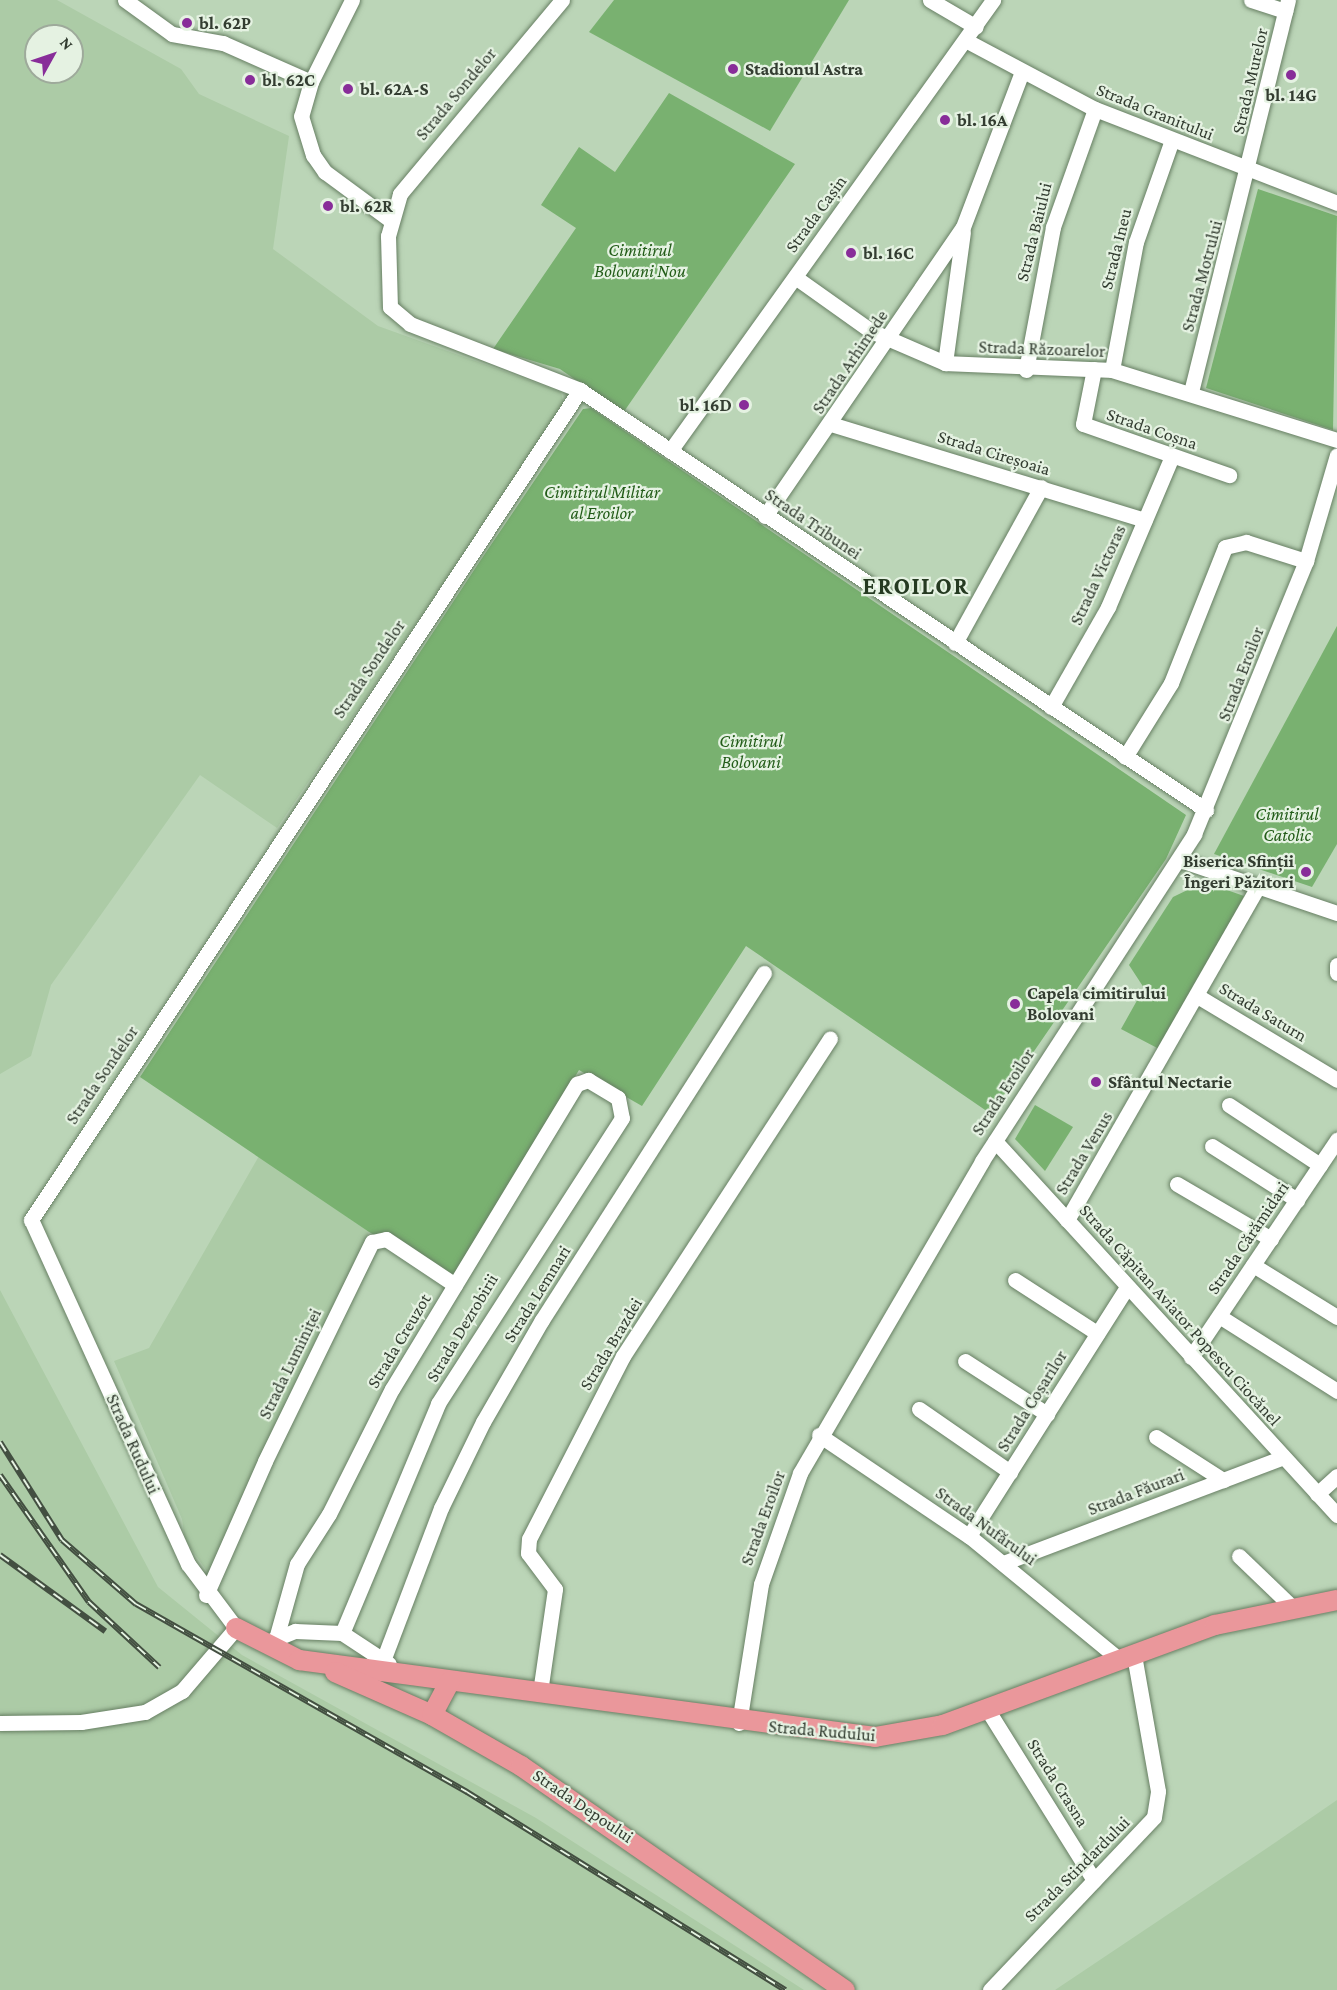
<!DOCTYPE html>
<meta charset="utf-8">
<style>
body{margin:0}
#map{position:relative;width:1337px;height:1990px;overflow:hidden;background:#bbd5b7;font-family:"Crimson Pro",serif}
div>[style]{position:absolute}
.built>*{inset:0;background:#accba6}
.green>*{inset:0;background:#79b170}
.roads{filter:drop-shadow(0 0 2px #677f63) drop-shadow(0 0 2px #677f63)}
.minor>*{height:15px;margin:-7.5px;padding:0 7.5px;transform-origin:7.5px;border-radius:7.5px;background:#fff}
.major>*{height:20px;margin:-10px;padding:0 10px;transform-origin:10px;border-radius:10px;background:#ea979b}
.rail>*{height:6px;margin-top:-3px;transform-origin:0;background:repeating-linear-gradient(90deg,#e5f2e2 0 11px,#434f41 0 22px);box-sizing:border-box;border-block:2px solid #434f41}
.dots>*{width:16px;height:16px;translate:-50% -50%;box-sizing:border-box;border:3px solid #e5f2e2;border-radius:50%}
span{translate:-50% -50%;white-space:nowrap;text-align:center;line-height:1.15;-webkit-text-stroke:4.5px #e5f2e2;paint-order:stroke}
.poi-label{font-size:18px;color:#333d31;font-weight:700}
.left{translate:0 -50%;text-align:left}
.right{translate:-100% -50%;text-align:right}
.street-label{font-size:18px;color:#333d31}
.park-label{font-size:18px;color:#225c18;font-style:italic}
.district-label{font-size:24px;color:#253a21;font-weight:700;letter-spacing:1.5px}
.north{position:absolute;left:24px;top:24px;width:60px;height:60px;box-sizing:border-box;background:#e5f2e2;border:2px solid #9eaa9b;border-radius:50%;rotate:50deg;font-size:16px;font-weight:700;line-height:24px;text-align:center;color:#333d31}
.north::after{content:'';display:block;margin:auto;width:21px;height:27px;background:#882d99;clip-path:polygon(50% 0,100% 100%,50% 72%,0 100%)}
</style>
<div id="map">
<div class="built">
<i style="clip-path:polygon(evenodd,0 0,57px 0,181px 69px,199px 94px,289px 136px,273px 249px,378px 326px,561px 392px,564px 406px,277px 828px,200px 775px,51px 985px,31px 1056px,0 1074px,0 0,36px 36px,72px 36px,72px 72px,36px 72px,36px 36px)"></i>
<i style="clip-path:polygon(259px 1156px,369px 1232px,209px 1574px,185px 1540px,182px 1519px,114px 1361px,149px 1348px)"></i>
<i style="clip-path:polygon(0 1290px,158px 1587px,242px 1655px,536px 1818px,804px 1990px,0 1990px)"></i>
<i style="clip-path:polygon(1337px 1800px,1337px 1990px,1055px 1990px,1276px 1842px)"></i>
</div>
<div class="green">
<i style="clip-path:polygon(614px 0,849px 0,770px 131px,589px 32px)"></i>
<i style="clip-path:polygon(669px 93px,795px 164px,623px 413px,560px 369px,493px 349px,576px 228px,541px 205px,579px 147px,615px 172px)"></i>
<i style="clip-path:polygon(1258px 189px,1337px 216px,1333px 430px,1206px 388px)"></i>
<i style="clip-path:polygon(591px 408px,1186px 815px,1166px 859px,991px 1114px,746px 946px,642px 1106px,579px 1070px,454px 1279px,369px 1232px,140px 1077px,480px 561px,583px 409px)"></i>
<i style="clip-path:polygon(1337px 626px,1337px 844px,1312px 887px,1214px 854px)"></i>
<i style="clip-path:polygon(1204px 882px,1244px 896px,1161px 1050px,1121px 1029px,1144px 988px,1129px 965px,1173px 897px)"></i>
<i style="clip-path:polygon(1035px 1105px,1073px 1127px,1045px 1171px,1015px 1139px)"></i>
</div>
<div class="roads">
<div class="minor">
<i style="left:125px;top:0;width:58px;rotate:35.9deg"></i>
<i style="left:172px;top:34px;width:52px;rotate:10deg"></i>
<i style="left:223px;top:43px;width:96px;rotate:23.9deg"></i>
<i style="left:352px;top:0;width:92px;rotate:116.6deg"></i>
<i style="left:311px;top:82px;width:35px;rotate:106deg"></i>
<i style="left:301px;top:116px;width:41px;rotate:72.9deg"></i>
<i style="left:313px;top:155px;width:21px;rotate:55deg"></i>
<i style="left:325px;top:172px;width:81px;rotate:36.4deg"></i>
<i style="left:562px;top:0;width:253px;rotate:129.9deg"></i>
<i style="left:400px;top:194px;width:44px;rotate:105.9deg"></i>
<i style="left:388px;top:236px;width:71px;rotate:88.4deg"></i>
<i style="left:390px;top:307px;width:26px;rotate:40deg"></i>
<i style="left:410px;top:324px;width:182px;rotate:21.2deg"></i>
<i style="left:580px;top:390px;width:754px;rotate:33.86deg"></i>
<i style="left:930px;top:0;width:53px;rotate:30.4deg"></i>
<i style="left:1251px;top:0;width:36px;rotate:18deg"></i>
<i style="left:967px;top:41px;width:145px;rotate:28deg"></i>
<i style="left:1095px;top:109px;width:260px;rotate:21.2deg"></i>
<i style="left:795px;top:277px;width:93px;rotate:35.4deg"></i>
<i style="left:871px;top:331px;width:81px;rotate:23.4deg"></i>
<i style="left:945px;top:363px;width:167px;rotate:2.4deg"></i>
<i style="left:1112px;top:370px;width:236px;rotate:17.3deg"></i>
<i style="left:945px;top:363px;width:132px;rotate:-82.2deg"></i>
<i style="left:1094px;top:369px;width:56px;rotate:101.3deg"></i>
<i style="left:1083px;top:424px;width:155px;rotate:19.3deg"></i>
<i style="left:1026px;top:370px;width:146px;rotate:-79.3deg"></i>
<i style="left:1053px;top:227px;width:125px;rotate:-70.4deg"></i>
<i style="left:1112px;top:370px;width:130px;rotate:-79.4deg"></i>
<i style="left:1136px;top:242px;width:108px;rotate:-70.6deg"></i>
<i style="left:1191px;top:392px;width:404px;rotate:-76.1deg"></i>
<i style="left:831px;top:424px;width:328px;rotate:17deg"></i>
<i style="left:670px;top:451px;width:555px;rotate:-54.39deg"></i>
<i style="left:765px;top:516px;width:350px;rotate:-55.6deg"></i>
<i style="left:963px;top:227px;width:164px;rotate:-69.2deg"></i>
<i style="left:955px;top:643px;width:178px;rotate:-61.1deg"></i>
<i style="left:1051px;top:707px;width:115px;rotate:-60.3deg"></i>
<i style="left:1108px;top:607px;width:164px;rotate:-67deg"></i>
<i style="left:1125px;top:757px;width:87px;rotate:-58.1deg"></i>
<i style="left:1171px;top:683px;width:146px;rotate:-68.3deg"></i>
<i style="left:1225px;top:547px;width:22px;rotate:-13deg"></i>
<i style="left:1246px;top:542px;width:63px;rotate:17.6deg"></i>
<i style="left:1180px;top:860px;width:166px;rotate:18.7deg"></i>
<i style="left:1337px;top:965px;width:8px;rotate:90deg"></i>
<i style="left:1199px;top:997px;width:161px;rotate:31deg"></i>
<i style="left:1229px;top:1105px;width:109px;rotate:33.4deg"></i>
<i style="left:995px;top:1141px;width:507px;rotate:47.56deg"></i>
<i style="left:1212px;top:1146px;width:101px;rotate:32.4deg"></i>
<i style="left:1177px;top:1184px;width:109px;rotate:30.3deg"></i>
<i style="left:1067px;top:1220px;width:384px;rotate:-60.2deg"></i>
<i style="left:1253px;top:1265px;width:99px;rotate:31.8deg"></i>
<i style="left:1015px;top:1280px;width:98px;rotate:32.9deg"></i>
<i style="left:1219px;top:1316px;width:140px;rotate:32.4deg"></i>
<i style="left:1191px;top:1357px;width:262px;rotate:-56.1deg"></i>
<i style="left:965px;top:1361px;width:98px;rotate:32.9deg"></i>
<i style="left:919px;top:1409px;width:111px;rotate:34.7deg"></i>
<i style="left:819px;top:1435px;width:181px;rotate:34deg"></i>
<i style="left:969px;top:1536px;width:195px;rotate:39.4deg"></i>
<i style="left:1156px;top:1437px;width:80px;rotate:32.7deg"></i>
<i style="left:1317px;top:1494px;width:27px;rotate:-42deg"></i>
<i style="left:969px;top:1536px;width:295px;rotate:-57.6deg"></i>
<i style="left:1239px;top:1556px;width:75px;rotate:43.9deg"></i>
<i style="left:1003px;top:1563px;width:299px;rotate:-20.7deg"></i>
<i style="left:206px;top:1595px;width:146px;rotate:-66.2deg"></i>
<i style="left:265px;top:1461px;width:244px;rotate:-64deg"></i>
<i style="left:372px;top:1242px;width:14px;rotate:-12deg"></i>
<i style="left:386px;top:1239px;width:83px;rotate:33.7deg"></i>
<i style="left:277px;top:1635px;width:74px;rotate:-74.3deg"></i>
<i style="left:297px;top:1564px;width:59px;rotate:-57.4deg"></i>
<i style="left:329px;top:1514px;width:140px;rotate:-63.3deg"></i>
<i style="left:392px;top:1389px;width:357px;rotate:-58.8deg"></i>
<i style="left:577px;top:1084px;width:12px;rotate:-20deg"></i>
<i style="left:588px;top:1080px;width:35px;rotate:31deg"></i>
<i style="left:618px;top:1098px;width:20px;rotate:79deg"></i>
<i style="left:622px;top:1118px;width:340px;rotate:122.8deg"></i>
<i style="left:438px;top:1404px;width:248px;rotate:112.7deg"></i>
<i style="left:270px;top:1641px;width:27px;rotate:-22deg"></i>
<i style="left:295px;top:1631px;width:47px;rotate:2.4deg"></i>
<i style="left:342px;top:1633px;width:56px;rotate:33.4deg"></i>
<i style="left:384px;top:1658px;width:160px;rotate:-69.2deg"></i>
<i style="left:441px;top:1508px;width:96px;rotate:-64deg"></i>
<i style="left:483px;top:1422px;width:118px;rotate:-60deg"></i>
<i style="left:542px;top:1320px;width:412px;rotate:-57.4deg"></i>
<i style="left:540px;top:1692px;width:104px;rotate:-81.7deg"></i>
<i style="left:555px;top:1589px;width:45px;rotate:-126.9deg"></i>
<i style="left:528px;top:1553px;width:14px;rotate:-86deg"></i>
<i style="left:529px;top:1539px;width:206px;rotate:-62.8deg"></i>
<i style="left:623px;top:1356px;width:379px;rotate:-56.9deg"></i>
<i style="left:987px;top:1709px;width:202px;rotate:58deg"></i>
<i style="left:0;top:1723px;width:81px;rotate:-0.7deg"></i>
<i style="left:81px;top:1722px;width:65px;rotate:-8.9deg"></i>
<i style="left:145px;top:1712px;width:43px;rotate:-29.6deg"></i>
<i style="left:182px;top:1691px;width:83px;rotate:-49.4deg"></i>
<i style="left:236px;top:1628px;width:80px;rotate:-126.9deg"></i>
<i style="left:188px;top:1564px;width:378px;rotate:-114.5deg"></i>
<i style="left:31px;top:1220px;width:995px;rotate:-56.52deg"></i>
<i style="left:739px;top:1723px;width:141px;rotate:-81deg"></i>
<i style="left:761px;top:1584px;width:118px;rotate:-70.6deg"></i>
<i style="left:800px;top:1473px;width:361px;rotate:-59.7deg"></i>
<i style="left:982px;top:1161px;width:390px;rotate:-57deg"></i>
<i style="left:1194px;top:834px;width:295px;rotate:-67.7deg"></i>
<i style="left:1306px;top:561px;width:110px;rotate:-73.7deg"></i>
<i style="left:990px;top:1990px;width:238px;rotate:-46.5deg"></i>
<i style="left:1154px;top:1817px;width:26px;rotate:-81deg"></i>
<i style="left:1158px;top:1791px;width:138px;rotate:-100deg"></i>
</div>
<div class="major">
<i style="left:236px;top:1628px;width:71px;rotate:26.9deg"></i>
<i style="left:299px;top:1660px;width:581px;rotate:7.61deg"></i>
<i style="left:875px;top:1737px;width:69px;rotate:-10deg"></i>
<i style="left:943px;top:1725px;width:290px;rotate:-20.2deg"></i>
<i style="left:1215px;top:1625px;width:125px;rotate:-11.6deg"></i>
<i style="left:335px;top:1672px;width:106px;rotate:23.9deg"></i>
<i style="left:432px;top:1715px;width:103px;rotate:29.8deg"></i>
<i style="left:521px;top:1766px;width:394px;rotate:34.7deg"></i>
<i style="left:432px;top:1715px;width:38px;rotate:-62deg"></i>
</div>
</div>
<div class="rail">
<i style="left:0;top:1442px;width:116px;rotate:57.7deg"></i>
<i style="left:62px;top:1540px;width:98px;rotate:40.9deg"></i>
<i style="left:136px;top:1604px;width:381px;rotate:29.6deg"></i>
<i style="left:467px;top:1792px;width:375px;rotate:31.9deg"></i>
<i style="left:0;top:1475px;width:155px;rotate:55deg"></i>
<i style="left:89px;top:1602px;width:96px;rotate:42.9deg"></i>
<i style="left:0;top:1555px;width:130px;rotate:35.9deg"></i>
</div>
<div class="dots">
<i style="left:187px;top:23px;background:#882d99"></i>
<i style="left:733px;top:69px;background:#882d99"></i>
<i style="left:1291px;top:75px;background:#882d99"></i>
<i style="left:250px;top:80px;background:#882d99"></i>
<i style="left:348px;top:89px;background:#882d99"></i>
<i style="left:945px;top:120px;background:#882d99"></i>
<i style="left:328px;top:206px;background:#882d99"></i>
<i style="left:851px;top:253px;background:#882d99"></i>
<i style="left:744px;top:405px;background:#882d99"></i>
<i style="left:1306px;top:872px;background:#882d99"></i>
<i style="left:1015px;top:1004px;background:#882d99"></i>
<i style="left:1096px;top:1082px;background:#882d99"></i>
</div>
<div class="poi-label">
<span class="left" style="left:199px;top:23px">bl. 62P</span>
<span class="left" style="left:745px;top:69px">Stadionul Astra</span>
<span class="left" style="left:262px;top:80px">bl. 62C</span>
<span class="left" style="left:360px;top:89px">bl. 62A-S</span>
<span style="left:1291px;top:95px">bl. 14G</span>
<span class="left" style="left:957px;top:120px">bl. 16A</span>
<span class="left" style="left:340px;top:206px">bl. 62R</span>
<span class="left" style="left:863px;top:253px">bl. 16C</span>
<span class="right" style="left:732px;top:405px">bl. 16D</span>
<span class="right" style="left:1294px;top:872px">Biserica Sfinții<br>Îngeri Păzitori</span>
<span class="left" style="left:1027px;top:1004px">Capela cimitirului<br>Bolovani</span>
<span class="left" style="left:1108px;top:1082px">Sfântul Nectarie</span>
</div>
<div class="street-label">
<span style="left:1250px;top:81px;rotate:-77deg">Strada Murelor</span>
<span style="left:456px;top:94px;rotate:-50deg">Strada Sondelor</span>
<span style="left:1155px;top:112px;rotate:22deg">Strada Granitului</span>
<span style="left:816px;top:214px;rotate:-54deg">Strada Cașin</span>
<span style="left:1034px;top:232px;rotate:-76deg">Strada Baiului</span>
<span style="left:1116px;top:249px;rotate:-76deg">Strada Ineu</span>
<span style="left:1202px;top:276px;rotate:-75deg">Strada Motrului</span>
<span style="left:1042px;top:349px;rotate:2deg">Strada Răzoarelor</span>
<span style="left:850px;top:362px;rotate:-56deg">Strada Arhimede</span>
<span style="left:1152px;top:429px;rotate:19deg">Strada Coșna</span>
<span style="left:994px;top:453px;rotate:17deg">Strada Cireșoaia</span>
<span style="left:813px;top:524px;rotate:34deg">Strada Tribunei</span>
<span style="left:1098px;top:575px;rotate:-65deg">Strada Victoras</span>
<span style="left:369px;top:669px;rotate:-56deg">Strada Sondelor</span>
<span style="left:1241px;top:674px;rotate:-69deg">Strada Eroilor</span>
<span style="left:1263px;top:1012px;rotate:31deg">Strada Saturn</span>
<span style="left:102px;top:1075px;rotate:-56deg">Strada Sondelor</span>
<span style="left:1003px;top:1092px;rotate:-57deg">Strada Eroilor</span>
<span style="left:1084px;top:1153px;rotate:-59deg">Strada Venus</span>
<span style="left:1248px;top:1238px;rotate:-56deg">Strada Cărămidari</span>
<span style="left:537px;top:1294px;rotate:-58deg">Strada Lemnari</span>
<span style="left:1180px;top:1315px;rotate:48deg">Strada Căpitan Aviator Popescu Ciocănel</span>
<span style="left:462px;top:1328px;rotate:-59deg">Strada Dezrobirii</span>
<span style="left:399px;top:1341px;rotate:-59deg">Strada Creuzot</span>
<span style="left:611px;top:1344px;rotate:-59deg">Strada Brazdei</span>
<span style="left:290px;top:1364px;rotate:-64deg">Strada Luminiței</span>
<span style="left:1032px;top:1401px;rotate:-58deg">Strada Coșarilor</span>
<span style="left:133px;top:1444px;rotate:66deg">Strada Rudului</span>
<span style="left:1136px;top:1492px;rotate:-21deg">Strada Făurari</span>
<span style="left:763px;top:1518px;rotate:-70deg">Strada Eroilor</span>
<span style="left:986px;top:1526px;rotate:36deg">Strada Nufărului</span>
<span style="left:822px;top:1731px;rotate:5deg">Strada Rudului</span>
<span style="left:1058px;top:1783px;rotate:58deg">Strada Crasna</span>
<span style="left:583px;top:1806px;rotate:34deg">Strada Depoului</span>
<span style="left:1077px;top:1869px;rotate:-45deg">Strada Stindardului</span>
</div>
<div class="park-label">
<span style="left:640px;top:261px">Cimitirul<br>Bolovani Nou</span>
<span style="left:602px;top:503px">Cimitirul Militar<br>al Eroilor</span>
<span style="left:751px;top:752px">Cimitirul<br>Bolovani</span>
<span style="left:1287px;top:825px">Cimitirul<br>Catolic</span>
</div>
<div class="district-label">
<span style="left:916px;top:586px">EROILOR</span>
</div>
<div class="north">N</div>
</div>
